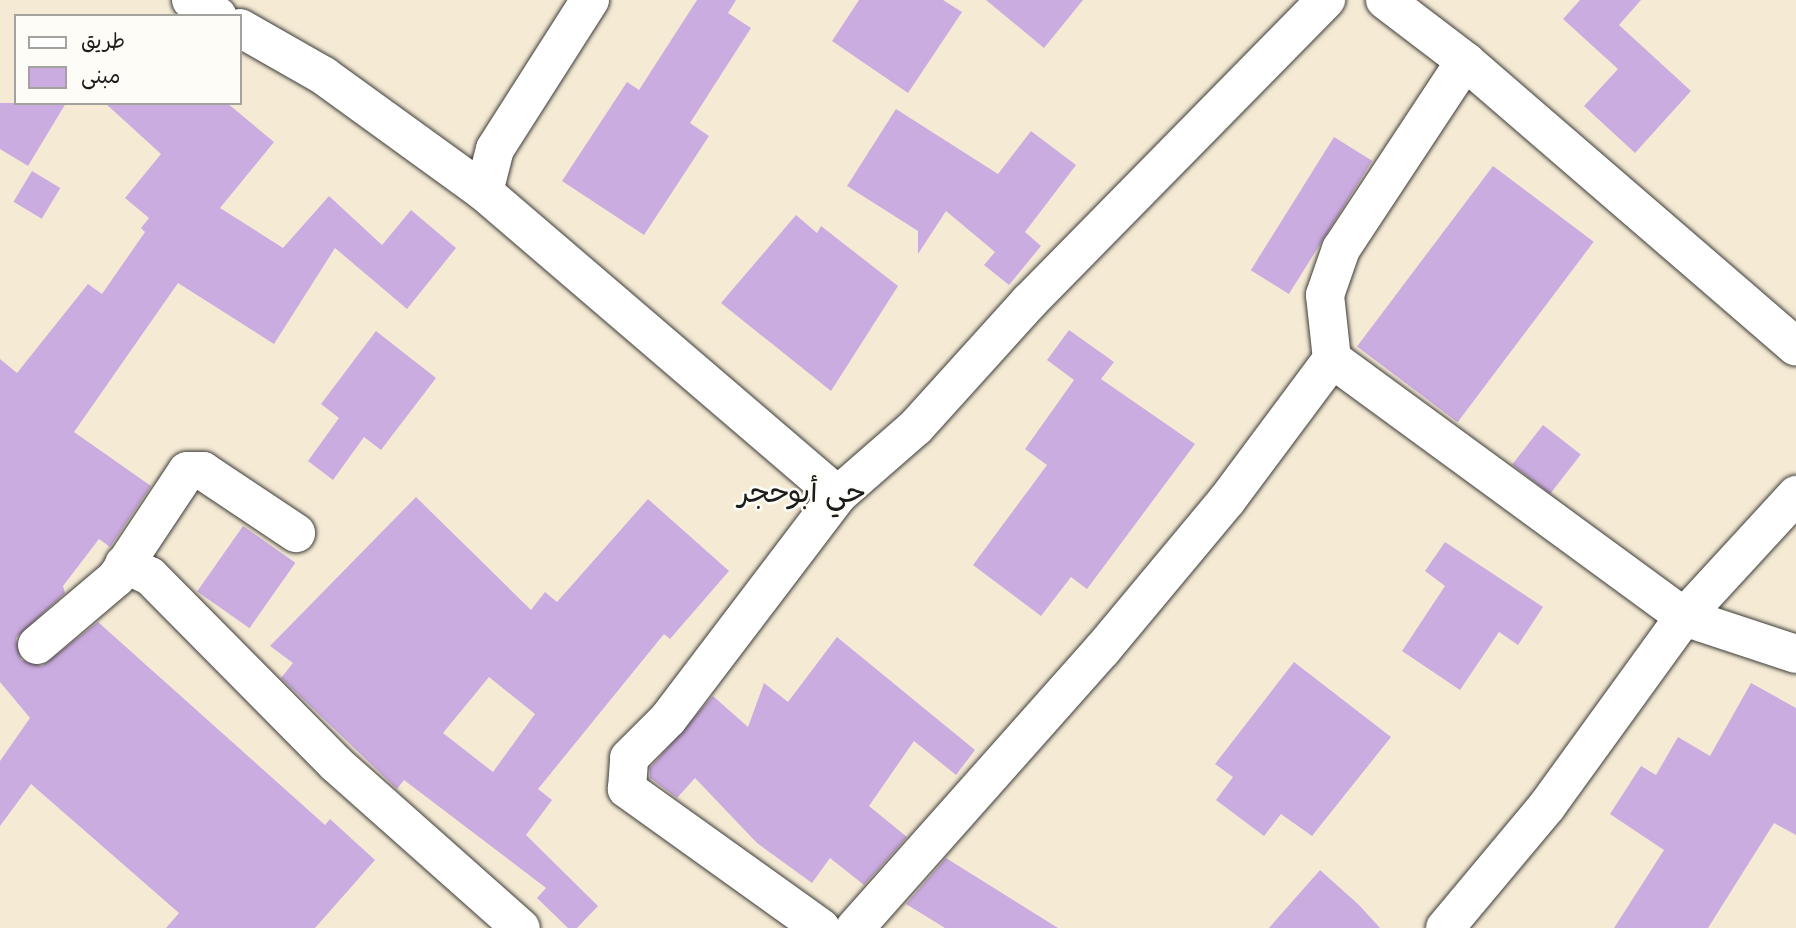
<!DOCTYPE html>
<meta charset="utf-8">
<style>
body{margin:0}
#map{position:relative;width:1796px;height:928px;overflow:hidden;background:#f5ebd5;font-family:Caveat,"Playpen Sans Arabic",sans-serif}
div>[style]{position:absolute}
.building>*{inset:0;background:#cbace1;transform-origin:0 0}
.roads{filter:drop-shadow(0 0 2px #3d3b38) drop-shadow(0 0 2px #3d3b38)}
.street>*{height:38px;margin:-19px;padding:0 19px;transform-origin:19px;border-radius:19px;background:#fff}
span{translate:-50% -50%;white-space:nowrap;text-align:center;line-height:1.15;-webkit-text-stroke:5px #fdfcf7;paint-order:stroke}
.neighbourhood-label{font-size:30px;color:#1c1c1c}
.legend{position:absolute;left:14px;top:14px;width:228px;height:91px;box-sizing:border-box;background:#fdfcf7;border:2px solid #a3a29f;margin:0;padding:9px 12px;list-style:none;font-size:21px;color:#1c1c1c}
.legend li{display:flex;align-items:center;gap:14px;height:35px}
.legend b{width:35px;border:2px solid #a3a29f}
</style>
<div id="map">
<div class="building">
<i style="clip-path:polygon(697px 0,736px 0,728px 13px,751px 28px,690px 123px,709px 136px,644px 235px,562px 181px,627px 82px,639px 90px)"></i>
<i style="clip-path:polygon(859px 0,943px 0,962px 12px,908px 93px,832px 41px)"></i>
<i style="clip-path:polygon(986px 0,1083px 0,1044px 48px)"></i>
<i style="clip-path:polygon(1580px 0,1641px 0,1619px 25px,1691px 91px,1635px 153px,1584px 106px,1618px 69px,1563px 19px)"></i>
<i style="clip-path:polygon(0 103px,66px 103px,28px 166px,0 149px)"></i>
<i style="clip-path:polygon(105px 103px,227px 103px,274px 142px,220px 208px,283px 248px,329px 196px,382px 245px,411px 210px,456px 248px,407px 309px,335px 248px,274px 344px,178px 283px,74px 432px,151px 486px,110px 547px,99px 539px,63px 586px,65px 593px,16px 638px,21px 660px,42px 666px,98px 622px,325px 825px,330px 819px,375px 860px,315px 928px,166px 928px,179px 913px,31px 784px,0 826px,0 761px,30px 718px,0 682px,0 359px,17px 373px,88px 284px,102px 294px,145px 232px,141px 228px,149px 218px,125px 198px,161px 154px)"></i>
<i style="clip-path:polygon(896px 109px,998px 174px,1031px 131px,1076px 165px,1025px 232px,1041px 246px,1009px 285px,984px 265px,995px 252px,946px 211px,918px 254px,918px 231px,847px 186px)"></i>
<i style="left:1334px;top:137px;width:45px;height:157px;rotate:32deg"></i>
<i style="left:1493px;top:166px;width:126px;height:226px;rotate:37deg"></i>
<i style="left:32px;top:171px;width:33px;height:36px;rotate:31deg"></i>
<i style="clip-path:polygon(796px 215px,817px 233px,821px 226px,898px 286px,831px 391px,721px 303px)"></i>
<i style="clip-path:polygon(1069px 330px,1114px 362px,1101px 379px,1195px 444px,1087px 589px,1071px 577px,1041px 616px,973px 565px,1047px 465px,1025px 449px,1074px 380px,1047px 360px)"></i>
<i style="clip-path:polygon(376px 331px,436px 378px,381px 450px,364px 437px,333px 480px,308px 461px,339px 418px,321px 404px)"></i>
<i style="left:1543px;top:425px;width:48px;height:50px;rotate:38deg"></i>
<i style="clip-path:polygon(evenodd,416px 497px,531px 610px,545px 592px,557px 602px,648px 499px,729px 571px,670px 639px,664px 634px,538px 789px,552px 800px,526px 835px,598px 906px,577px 928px,568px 928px,537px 898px,546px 888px,404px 780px,397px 789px,281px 678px,293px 663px,270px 646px,416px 497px,489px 677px,535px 714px,493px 772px,443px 733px,489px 677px)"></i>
<i style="left:243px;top:526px;width:64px;height:80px;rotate:35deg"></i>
<i style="clip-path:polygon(1445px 542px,1543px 607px,1518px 645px,1499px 632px,1460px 690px,1402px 651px,1445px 586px,1425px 571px)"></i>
<i style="clip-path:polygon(837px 637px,975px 750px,956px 775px,914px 741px,869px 806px,907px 837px,864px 885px,830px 858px,812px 883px,757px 843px,695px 778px,677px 798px,650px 778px,650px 768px,713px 696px,748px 727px,764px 683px,788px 702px)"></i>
<i style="clip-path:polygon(1294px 662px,1391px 737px,1312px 836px,1281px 814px,1264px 836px,1216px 800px,1233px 777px,1215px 764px)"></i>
<i style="clip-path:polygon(1751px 683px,1796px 708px,1796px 835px,1774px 823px,1708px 928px,1614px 928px,1664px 850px,1610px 814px,1641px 766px,1656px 775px,1678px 737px,1710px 756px)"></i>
<i style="clip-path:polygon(946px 858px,1058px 928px,945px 928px,906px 904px)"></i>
<i style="clip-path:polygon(1320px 870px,1359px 905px,1380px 928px,1269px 928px)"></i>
</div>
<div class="roads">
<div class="street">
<i style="left:191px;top:0;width:31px;rotate:31deg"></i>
<i style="left:1385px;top:0;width:101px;rotate:37.3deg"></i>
<i style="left:1465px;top:61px;width:437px;rotate:40.8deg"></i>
<i style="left:240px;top:28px;width:97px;rotate:29.7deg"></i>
<i style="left:324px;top:76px;width:198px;rotate:35.9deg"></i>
<i style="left:484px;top:192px;width:466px;rotate:40.6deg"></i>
<i style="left:1465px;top:61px;width:225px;rotate:123.4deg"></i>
<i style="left:1341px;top:249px;width:49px;rotate:109.2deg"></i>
<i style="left:1325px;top:295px;width:64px;rotate:83.8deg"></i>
<i style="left:1332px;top:359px;width:436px;rotate:36.2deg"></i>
<i style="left:1684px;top:617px;width:118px;rotate:18.3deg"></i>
<i style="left:484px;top:192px;width:44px;rotate:-75.7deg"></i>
<i style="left:495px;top:149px;width:177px;rotate:-57.5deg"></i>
<i style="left:124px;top:564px;width:29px;rotate:25deg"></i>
<i style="left:150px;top:576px;width:264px;rotate:45.3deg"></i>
<i style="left:336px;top:764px;width:247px;rotate:41.6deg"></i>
<i style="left:37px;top:645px;width:104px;rotate:-40.3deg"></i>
<i style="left:116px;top:578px;width:128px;rotate:-56.4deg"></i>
<i style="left:187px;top:471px;width:16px"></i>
<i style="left:203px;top:471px;width:112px;rotate:33.7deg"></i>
<i style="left:821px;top:928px;width:239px;rotate:-144.4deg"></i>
<i style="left:627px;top:789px;width:31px;rotate:-86deg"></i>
<i style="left:629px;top:758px;width:55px;rotate:-45deg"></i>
<i style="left:668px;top:719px;width:281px;rotate:-52.8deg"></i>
<i style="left:838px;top:495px;width:103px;rotate:-41.1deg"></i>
<i style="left:916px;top:427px;width:169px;rotate:-47.9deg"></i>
<i style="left:1029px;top:302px;width:424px;rotate:-45.5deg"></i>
<i style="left:855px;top:928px;width:372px;rotate:-48.4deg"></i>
<i style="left:1102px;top:650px;width:195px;rotate:-50.2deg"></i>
<i style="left:1227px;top:500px;width:176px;rotate:-53.3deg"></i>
<i style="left:1445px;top:928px;width:159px;rotate:-50.1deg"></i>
<i style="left:1547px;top:806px;width:233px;rotate:-54.1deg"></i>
<i style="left:1684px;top:617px;width:166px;rotate:-47.4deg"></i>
</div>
</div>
<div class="neighbourhood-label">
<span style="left:802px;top:492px">حي أبوحجر</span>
</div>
<ul class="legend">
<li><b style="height:9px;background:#fff"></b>طريق</li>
<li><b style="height:19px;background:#cbace1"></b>مبنى</li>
</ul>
</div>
